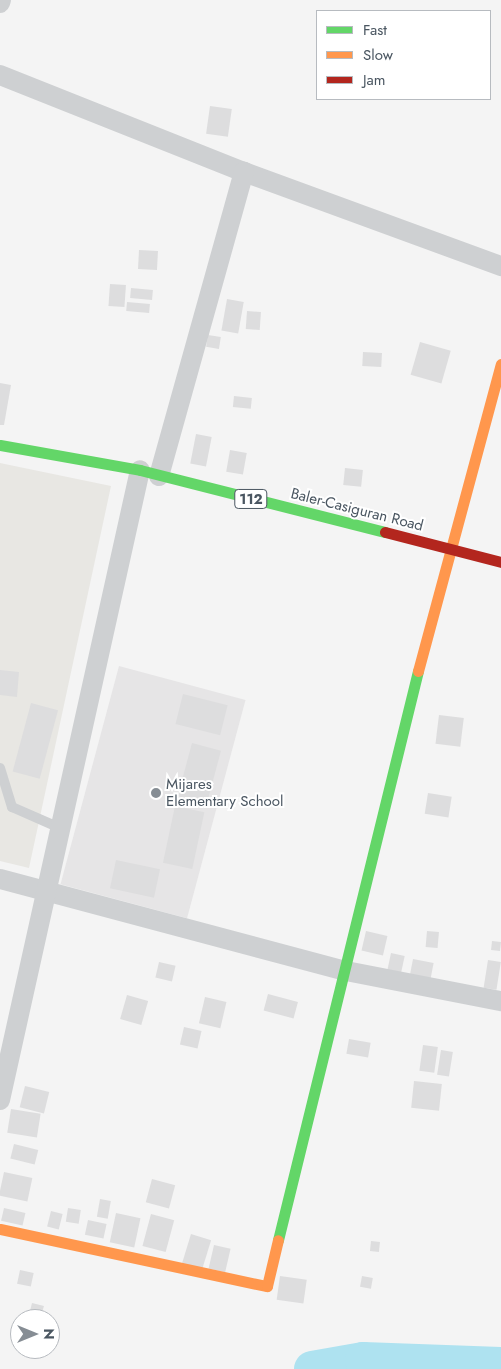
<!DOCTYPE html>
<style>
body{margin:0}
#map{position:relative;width:501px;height:1369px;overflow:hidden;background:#f4f4f4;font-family:Jost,sans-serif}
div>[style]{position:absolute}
.commercial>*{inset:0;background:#e8e7e3}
.education>*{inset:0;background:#e6e5e6;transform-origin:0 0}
.river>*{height:36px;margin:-18px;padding:0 18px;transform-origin:18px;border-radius:18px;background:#aee2f0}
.building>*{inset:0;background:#ddddde;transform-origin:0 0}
.lane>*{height:10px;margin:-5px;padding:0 5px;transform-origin:5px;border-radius:5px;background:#ced0d2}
.street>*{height:20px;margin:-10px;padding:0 10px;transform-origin:10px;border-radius:10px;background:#ced0d2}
.fast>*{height:11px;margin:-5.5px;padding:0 5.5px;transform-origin:5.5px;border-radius:5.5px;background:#63d668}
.slow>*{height:11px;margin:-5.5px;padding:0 5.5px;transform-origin:5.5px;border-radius:5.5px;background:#ff974d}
.jam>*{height:11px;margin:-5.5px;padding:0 5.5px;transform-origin:5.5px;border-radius:5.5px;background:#b3261e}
.dots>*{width:14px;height:14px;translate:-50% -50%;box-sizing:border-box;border:2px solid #fff;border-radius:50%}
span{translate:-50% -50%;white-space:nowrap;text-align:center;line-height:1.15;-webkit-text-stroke:4px #fff;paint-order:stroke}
.shield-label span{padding:1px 4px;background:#fff;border:1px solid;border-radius:4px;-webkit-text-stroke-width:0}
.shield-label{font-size:14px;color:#4a5661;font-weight:700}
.street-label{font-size:15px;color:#4a5661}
.poi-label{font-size:15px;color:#4a5661}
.left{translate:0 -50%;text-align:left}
.legend{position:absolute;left:316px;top:10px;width:175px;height:90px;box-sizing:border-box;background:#fff;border:1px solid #b7bbc0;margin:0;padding:6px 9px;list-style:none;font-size:15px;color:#4a5661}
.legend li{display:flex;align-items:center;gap:10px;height:25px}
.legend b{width:25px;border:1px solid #b7bbc0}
.north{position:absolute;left:10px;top:1309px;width:50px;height:50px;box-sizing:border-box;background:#fff;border:1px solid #b7bbc0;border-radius:50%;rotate:90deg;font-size:14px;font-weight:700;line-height:20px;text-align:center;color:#4a5661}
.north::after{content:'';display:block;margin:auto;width:18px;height:22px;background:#868d94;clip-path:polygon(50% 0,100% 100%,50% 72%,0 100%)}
</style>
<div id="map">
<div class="commercial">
<i style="clip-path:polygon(0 463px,111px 486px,29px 868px,0 861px)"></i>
</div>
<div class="education">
<i style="left:119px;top:666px;width:131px;height:226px;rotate:15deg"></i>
</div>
<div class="river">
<i style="left:312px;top:1369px;width:52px;rotate:-10deg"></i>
<i style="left:363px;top:1360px;width:138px;rotate:2.1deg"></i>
</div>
<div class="building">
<i style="left:210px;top:106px;width:22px;height:28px;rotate:8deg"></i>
<i style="left:139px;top:250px;width:19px;height:19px;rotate:3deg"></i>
<i style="left:110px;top:284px;width:16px;height:22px;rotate:4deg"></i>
<i style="left:131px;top:288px;width:22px;height:10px;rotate:5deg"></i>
<i style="left:227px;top:299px;width:17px;height:32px;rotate:10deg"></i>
<i style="left:127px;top:302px;width:23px;height:9px;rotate:5deg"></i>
<i style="left:247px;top:311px;width:14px;height:18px;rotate:4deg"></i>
<i style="left:208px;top:335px;width:13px;height:12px;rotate:9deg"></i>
<i style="left:420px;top:342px;width:32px;height:34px;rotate:16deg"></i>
<i style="left:363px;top:352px;width:19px;height:14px;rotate:3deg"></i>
<i style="clip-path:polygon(0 383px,11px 385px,4px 425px,0 425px)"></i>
<i style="left:234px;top:396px;width:18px;height:11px;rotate:6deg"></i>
<i style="left:196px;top:434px;width:16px;height:30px;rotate:11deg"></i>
<i style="left:230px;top:450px;width:17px;height:22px;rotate:10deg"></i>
<i style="left:345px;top:468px;width:18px;height:17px;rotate:6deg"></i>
<i style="clip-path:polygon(0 670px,19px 672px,17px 697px,0 695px)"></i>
<i style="left:183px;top:694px;width:46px;height:31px;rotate:14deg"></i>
<i style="left:31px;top:703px;width:28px;height:71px;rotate:15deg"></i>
<i style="left:439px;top:715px;width:25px;height:29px;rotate:7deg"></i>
<i style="left:192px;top:743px;width:30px;height:55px;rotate:15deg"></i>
<i style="left:428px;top:793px;width:24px;height:21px;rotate:9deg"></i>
<i style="left:175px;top:806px;width:30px;height:58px;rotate:12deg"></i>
<i style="left:116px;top:860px;width:45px;height:29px;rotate:12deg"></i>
<i style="left:366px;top:931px;width:22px;height:20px;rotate:13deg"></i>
<i style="left:427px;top:931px;width:12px;height:16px;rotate:5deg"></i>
<i style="left:492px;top:941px;width:9px;height:9px;rotate:6deg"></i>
<i style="left:391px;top:953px;width:14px;height:17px;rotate:12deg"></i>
<i style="left:413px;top:959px;width:21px;height:18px;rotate:11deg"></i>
<i style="left:488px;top:960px;width:13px;height:28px;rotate:9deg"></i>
<i style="left:159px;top:962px;width:17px;height:16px;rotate:13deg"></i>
<i style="left:268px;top:994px;width:31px;height:17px;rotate:15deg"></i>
<i style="left:127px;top:995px;width:22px;height:25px;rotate:16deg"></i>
<i style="left:205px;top:997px;width:22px;height:27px;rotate:13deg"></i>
<i style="left:184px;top:1027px;width:18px;height:18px;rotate:13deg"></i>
<i style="left:349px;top:1039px;width:22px;height:15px;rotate:10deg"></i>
<i style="left:423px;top:1045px;width:15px;height:26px;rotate:8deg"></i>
<i style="left:441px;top:1050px;width:12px;height:25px;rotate:9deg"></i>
<i style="left:414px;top:1081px;width:28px;height:27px;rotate:6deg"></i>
<i style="left:25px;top:1086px;width:25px;height:22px;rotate:14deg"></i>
<i style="left:11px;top:1109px;width:30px;height:24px;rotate:9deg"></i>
<i style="left:14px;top:1144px;width:25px;height:15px;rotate:14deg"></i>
<i style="left:4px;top:1172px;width:29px;height:24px;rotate:12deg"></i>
<i style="left:152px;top:1179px;width:24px;height:24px;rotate:15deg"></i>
<i style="left:100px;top:1199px;width:11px;height:18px;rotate:10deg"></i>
<i style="left:4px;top:1208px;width:22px;height:13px;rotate:13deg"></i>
<i style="left:68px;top:1208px;width:13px;height:14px;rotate:9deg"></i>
<i style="left:51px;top:1211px;width:12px;height:16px;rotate:14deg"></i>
<i style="left:116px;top:1213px;width:25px;height:30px;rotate:12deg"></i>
<i style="left:151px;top:1214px;width:24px;height:33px;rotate:15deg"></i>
<i style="left:88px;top:1220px;width:19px;height:15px;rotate:12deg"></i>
<i style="left:191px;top:1234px;width:21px;height:31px;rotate:17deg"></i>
<i style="left:371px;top:1241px;width:9px;height:10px;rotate:6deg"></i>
<i style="left:214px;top:1245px;width:17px;height:24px;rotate:13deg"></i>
<i style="left:20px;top:1270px;width:14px;height:14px;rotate:12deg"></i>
<i style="left:280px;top:1276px;width:27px;height:24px;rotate:8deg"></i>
<i style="left:362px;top:1276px;width:11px;height:11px;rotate:10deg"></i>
<i style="clip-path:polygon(32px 1303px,44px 1306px,40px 1319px,29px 1315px)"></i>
</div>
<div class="lane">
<i style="left:0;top:768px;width:41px;rotate:72.9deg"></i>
<i style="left:12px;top:807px;width:52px;rotate:23.6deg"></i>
</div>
<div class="street">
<i style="left:0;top:3px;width:3px;rotate:-72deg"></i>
<i style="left:0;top:75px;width:263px;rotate:21.7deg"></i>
<i style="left:244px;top:172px;width:274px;rotate:20.1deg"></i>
<i style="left:159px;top:476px;width:316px;rotate:-74.4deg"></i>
<i style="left:0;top:879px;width:358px;rotate:14.9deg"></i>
<i style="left:346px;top:971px;width:158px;rotate:11deg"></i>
<i style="left:0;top:1100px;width:645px;rotate:-77.47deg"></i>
</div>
<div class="fast">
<i style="left:0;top:445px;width:142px;rotate:10.1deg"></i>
<i style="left:140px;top:470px;width:253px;rotate:14.2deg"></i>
<i style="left:278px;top:1240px;width:586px;rotate:-76.18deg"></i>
</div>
<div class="slow">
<i style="left:418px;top:671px;width:318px;rotate:-74.9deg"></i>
<i style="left:0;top:1229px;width:273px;rotate:12.1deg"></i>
<i style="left:267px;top:1286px;width:47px;rotate:-76.6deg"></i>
</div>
<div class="jam">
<i style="left:385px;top:532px;width:120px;rotate:14.5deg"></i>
</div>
<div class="dots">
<i style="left:156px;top:793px;background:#868d94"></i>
</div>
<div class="shield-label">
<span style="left:251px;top:499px">112</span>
</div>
<div class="street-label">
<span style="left:357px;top:510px;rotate:14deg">Baler-Casiguran Road</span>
</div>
<div class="poi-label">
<span class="left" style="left:166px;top:793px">Mijares<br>Elementary School</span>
</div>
<ul class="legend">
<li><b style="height:6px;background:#63d668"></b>Fast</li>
<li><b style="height:6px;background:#ff974d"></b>Slow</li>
<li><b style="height:6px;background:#b3261e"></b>Jam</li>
</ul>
<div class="north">N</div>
</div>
